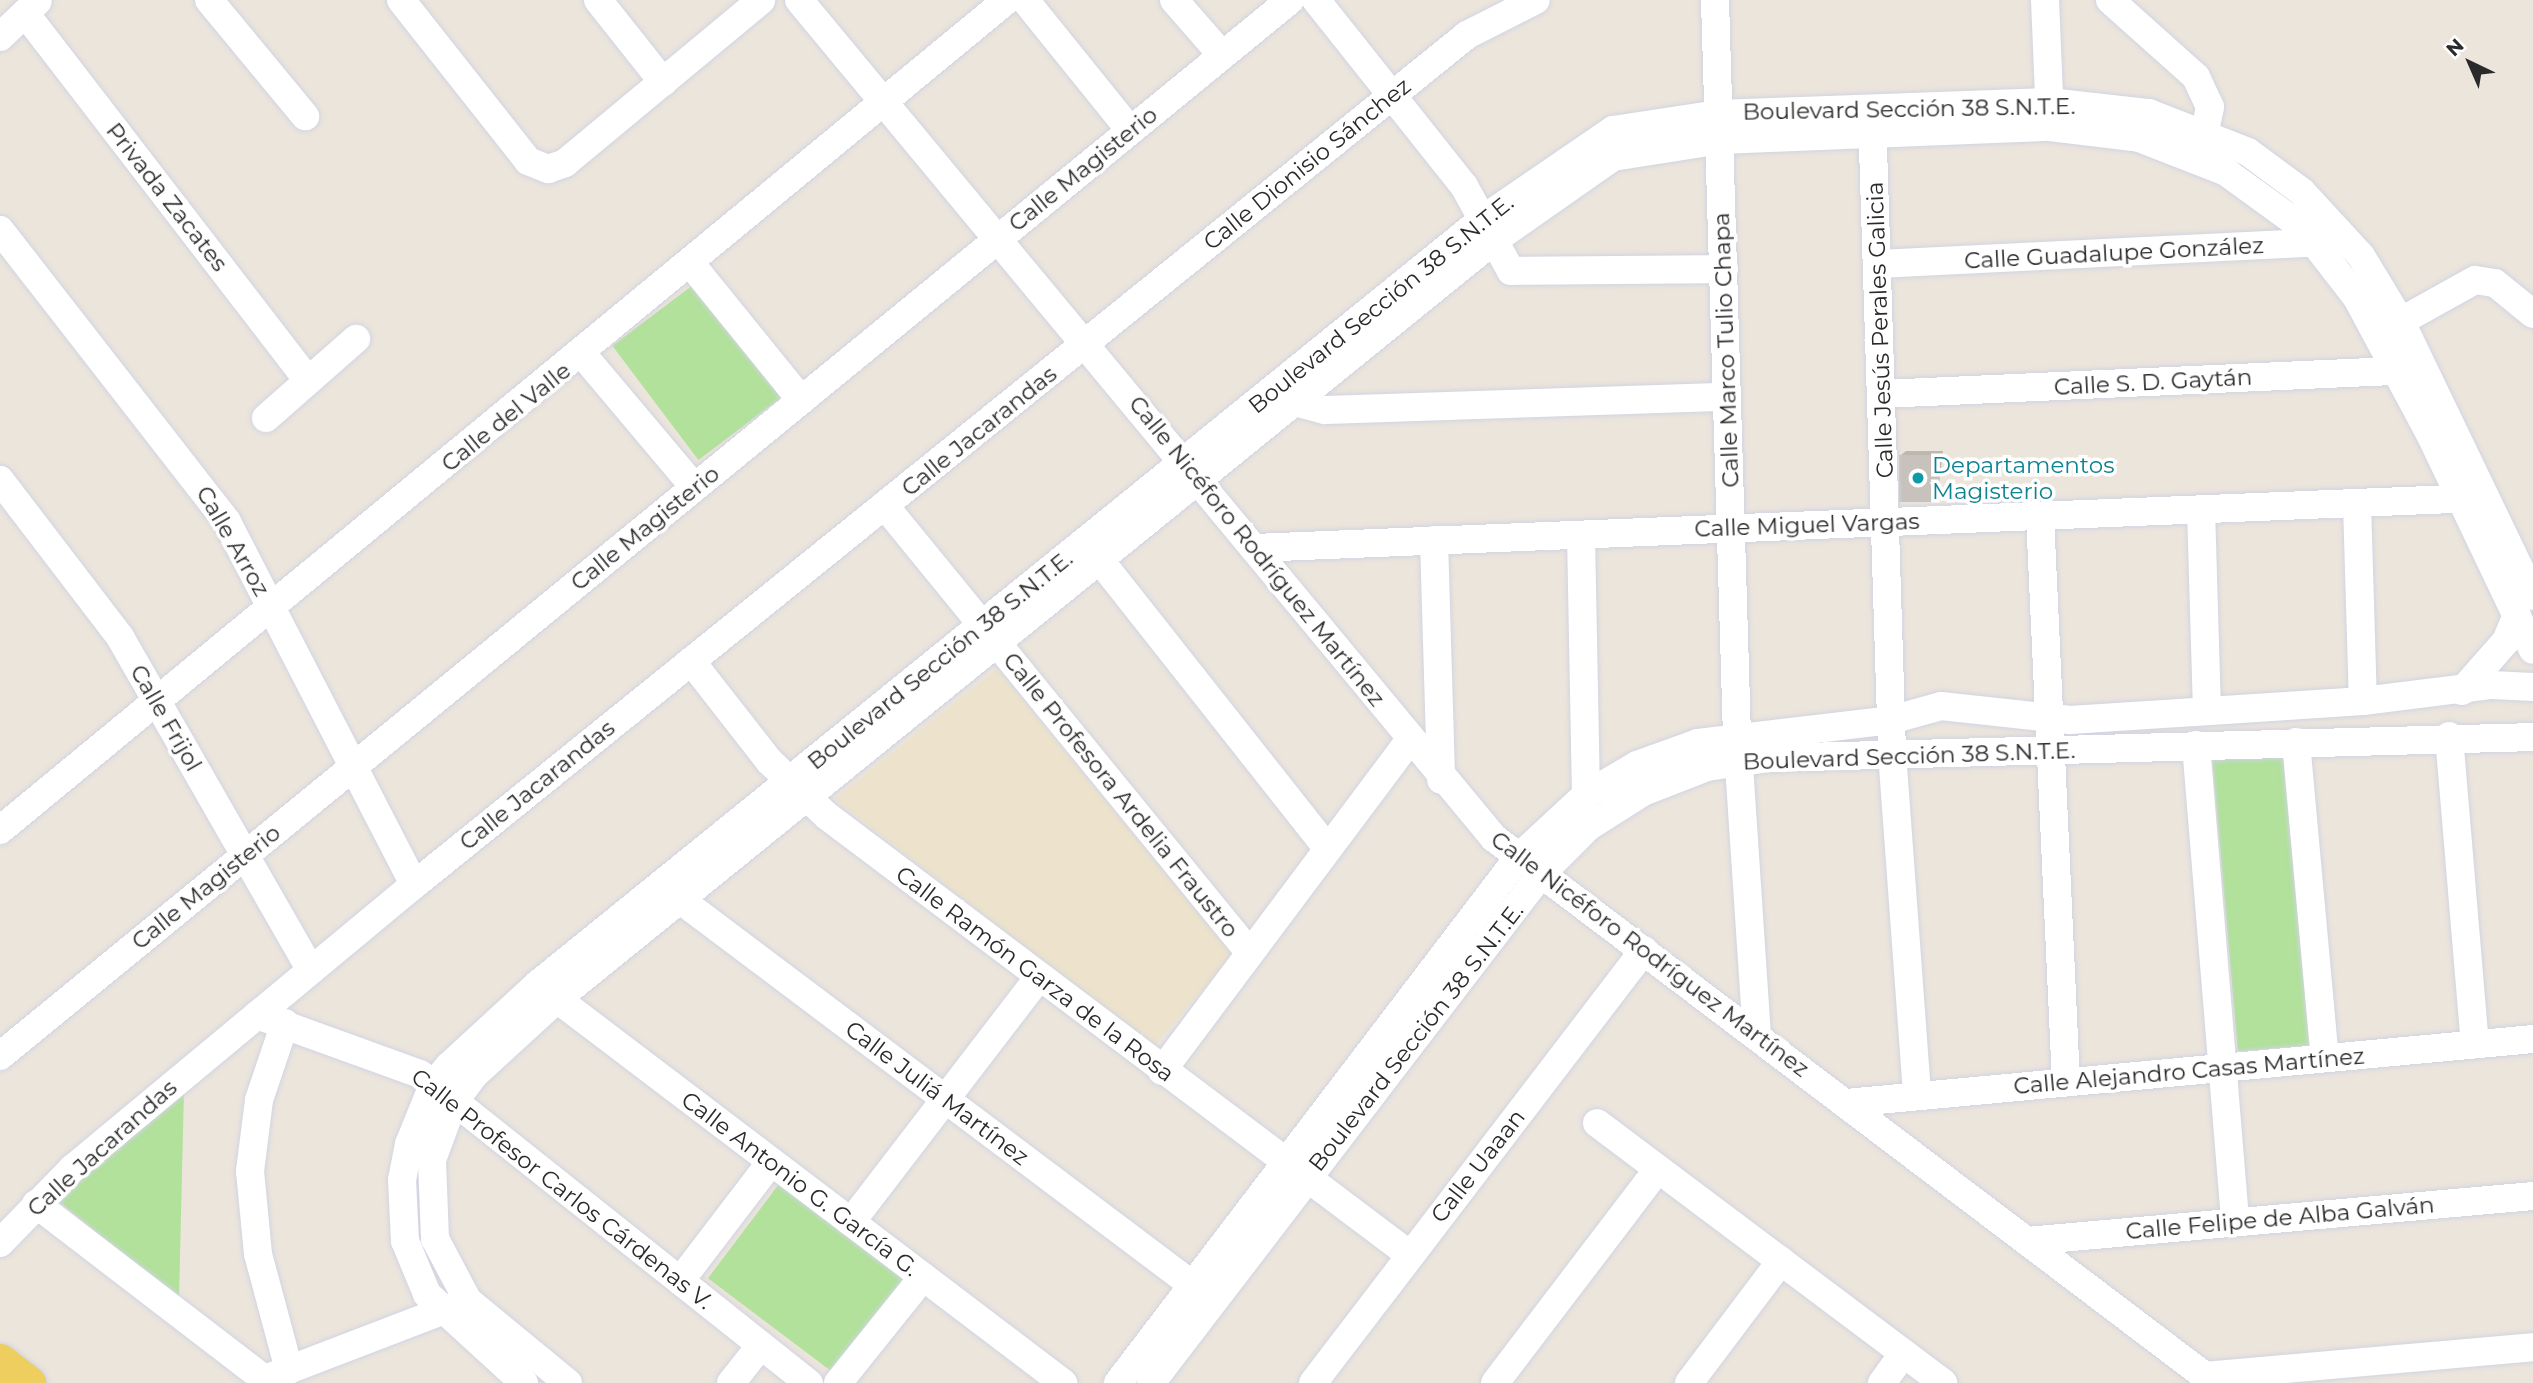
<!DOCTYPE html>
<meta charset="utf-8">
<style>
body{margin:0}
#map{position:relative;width:2533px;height:1383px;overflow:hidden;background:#ece5dc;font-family:Montserrat,sans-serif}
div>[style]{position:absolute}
.education>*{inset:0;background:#ede3cc}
.green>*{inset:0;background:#b1e19a;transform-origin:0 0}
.shadow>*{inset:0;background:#0003}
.building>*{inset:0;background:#c7c2bc;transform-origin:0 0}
.roads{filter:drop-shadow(0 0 2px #d1d4e2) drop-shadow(0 0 2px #d1d4e2)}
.minor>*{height:28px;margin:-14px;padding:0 14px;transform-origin:14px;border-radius:14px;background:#fff}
.major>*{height:35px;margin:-17.5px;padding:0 17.5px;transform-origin:17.5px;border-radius:17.5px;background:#edce5f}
.dots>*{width:19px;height:19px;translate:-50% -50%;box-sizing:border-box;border:4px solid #fff;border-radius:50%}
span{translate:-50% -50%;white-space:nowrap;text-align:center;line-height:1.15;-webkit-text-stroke:7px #fff;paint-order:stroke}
.street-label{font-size:23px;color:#2a2a2a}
.culture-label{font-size:23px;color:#0d838f}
.left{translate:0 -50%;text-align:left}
.north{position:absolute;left:2435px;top:28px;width:70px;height:70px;-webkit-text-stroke:5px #fff;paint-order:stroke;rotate:316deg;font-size:19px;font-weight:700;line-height:28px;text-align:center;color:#2a2a2a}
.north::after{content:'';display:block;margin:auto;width:24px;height:32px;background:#2a2a2a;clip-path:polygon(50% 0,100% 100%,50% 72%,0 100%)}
</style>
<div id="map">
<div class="education">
<i style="clip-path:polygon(997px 669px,1232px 955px,1153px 1047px,835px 799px)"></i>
</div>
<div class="green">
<i style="left:697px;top:282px;width:143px;height:106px;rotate:53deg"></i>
<i style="left:2289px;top:753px;width:293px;height:77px;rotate:85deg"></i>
<i style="clip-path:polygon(184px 1089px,179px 1299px,53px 1197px)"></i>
<i style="left:782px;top:1180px;width:162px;height:123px;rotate:37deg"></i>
</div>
<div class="shadow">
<i style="clip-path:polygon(1906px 451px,1943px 451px,1937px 500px,1901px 455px)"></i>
</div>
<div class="building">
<i style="left:1899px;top:455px;width:40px;height:47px"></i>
</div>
<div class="roads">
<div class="minor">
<i style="left:209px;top:0;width:151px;rotate:50.4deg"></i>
<i style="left:401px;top:0;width:205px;rotate:51.7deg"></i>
<i style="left:528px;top:161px;width:22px;rotate:22deg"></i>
<i style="left:548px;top:169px;width:18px;rotate:-19deg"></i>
<i style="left:565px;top:163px;width:255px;rotate:-39.7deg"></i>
<i style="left:598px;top:0;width:105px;rotate:51.6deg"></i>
<i style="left:799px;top:0;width:1089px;rotate:50.33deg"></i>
<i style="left:1494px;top:838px;width:903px;rotate:37.12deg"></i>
<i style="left:1025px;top:0;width:167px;rotate:51.1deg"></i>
<i style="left:1174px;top:0;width:73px;rotate:48.9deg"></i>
<i style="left:1316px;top:0;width:238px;rotate:51.5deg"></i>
<i style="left:1464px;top:186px;width:97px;rotate:61.1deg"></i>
<i style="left:1511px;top:271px;width:213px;rotate:-0.5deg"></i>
<i style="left:1715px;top:0;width:735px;rotate:88.29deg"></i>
<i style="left:1737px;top:735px;width:302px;rotate:86.2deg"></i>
<i style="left:2045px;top:0;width:120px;rotate:87.6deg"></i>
<i style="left:2110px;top:0;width:115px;rotate:41.8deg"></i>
<i style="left:2196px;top:77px;width:33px;rotate:65deg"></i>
<i style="left:2210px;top:107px;width:44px;rotate:101.8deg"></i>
<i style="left:25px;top:13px;width:464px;rotate:52.4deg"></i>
<i style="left:0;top:37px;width:52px;rotate:-43.5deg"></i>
<i style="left:1872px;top:115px;width:638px;rotate:88.2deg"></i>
<i style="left:1892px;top:753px;width:344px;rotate:85.8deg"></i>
<i style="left:0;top:230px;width:370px;rotate:52.1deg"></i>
<i style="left:227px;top:522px;width:408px;rotate:62.7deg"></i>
<i style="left:691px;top:264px;width:175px;rotate:51deg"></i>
<i style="left:1877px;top:264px;width:454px;rotate:-2.8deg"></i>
<i style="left:2385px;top:330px;width:103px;rotate:-29.1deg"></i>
<i style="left:2475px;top:280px;width:20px;rotate:9deg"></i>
<i style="left:2495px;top:283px;width:49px;rotate:39.2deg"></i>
<i style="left:583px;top:355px;width:172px;rotate:49.9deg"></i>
<i style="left:1882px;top:394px;width:533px;rotate:-2.58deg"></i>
<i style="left:1287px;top:400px;width:39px;rotate:15deg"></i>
<i style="left:1325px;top:410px;width:402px;rotate:-1.9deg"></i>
<i style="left:266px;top:418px;width:120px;rotate:-41.3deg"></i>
<i style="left:0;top:480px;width:198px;rotate:52.6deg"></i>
<i style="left:120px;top:637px;width:384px;rotate:60.2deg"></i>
<i style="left:2357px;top:503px;width:198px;rotate:88.3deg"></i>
<i style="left:885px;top:506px;width:577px;rotate:50.77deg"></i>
<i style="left:2201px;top:509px;width:202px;rotate:88.3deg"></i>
<i style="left:2040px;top:516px;width:567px;rotate:87.37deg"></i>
<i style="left:1581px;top:535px;width:260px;rotate:88.9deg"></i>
<i style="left:1434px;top:540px;width:240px;rotate:88.3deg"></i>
<i style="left:1254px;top:548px;width:1225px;rotate:-2.34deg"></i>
<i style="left:1091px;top:549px;width:382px;rotate:51.7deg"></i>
<i style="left:691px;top:661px;width:127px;rotate:52deg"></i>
<i style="left:769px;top:761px;width:80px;rotate:43.5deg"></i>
<i style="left:827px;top:816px;width:730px;rotate:36.98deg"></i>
<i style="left:2462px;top:691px;width:67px;rotate:-48.7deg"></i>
<i style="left:2506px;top:641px;width:28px;rotate:-67deg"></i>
<i style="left:2449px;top:736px;width:309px;rotate:85.2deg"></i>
<i style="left:2296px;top:742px;width:317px;rotate:84.8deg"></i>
<i style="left:2196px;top:745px;width:479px;rotate:85.3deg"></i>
<i style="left:0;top:830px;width:1305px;rotate:-39.5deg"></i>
<i style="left:666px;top:889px;width:677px;rotate:36.95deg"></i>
<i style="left:544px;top:989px;width:652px;rotate:37.2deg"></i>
<i style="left:257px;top:1015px;width:173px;rotate:19.9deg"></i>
<i style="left:420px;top:1074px;width:497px;rotate:38.5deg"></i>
<i style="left:285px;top:1023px;width:81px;rotate:108.7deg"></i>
<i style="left:259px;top:1100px;width:72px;rotate:97.2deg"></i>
<i style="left:250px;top:1171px;width:83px;rotate:84.5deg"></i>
<i style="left:258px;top:1254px;width:120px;rotate:75deg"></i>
<i style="left:0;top:1056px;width:1667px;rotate:-39.3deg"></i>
<i style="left:1162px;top:1071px;width:414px;rotate:-53.2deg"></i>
<i style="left:1846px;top:1103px;width:690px;rotate:-5.32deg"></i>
<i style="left:1597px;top:1123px;width:433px;rotate:36.9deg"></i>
<i style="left:36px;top:1204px;width:294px;rotate:37.5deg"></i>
<i style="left:851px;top:1222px;width:309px;rotate:-52.5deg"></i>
<i style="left:2027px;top:1241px;width:508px;rotate:-5.08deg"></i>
<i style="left:0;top:1243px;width:105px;rotate:-45.8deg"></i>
<i style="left:73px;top:1168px;width:443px;rotate:-39.7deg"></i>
<i style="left:414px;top:885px;width:1353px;rotate:-38.91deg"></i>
<i style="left:1467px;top:35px;width:77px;rotate:-26.9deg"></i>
<i style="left:680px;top:1281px;width:150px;rotate:-52.6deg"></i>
<i style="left:2204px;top:1376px;width:330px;rotate:-5deg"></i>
<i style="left:270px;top:1377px;width:201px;rotate:-21deg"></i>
<i style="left:524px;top:1383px;width:132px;rotate:-137.5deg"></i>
<i style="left:427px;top:1294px;width:57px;rotate:-112.5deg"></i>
<i style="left:405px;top:1241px;width:61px;rotate:-92.8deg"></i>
<i style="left:402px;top:1180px;width:37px;rotate:-79deg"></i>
<i style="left:409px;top:1144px;width:64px;rotate:-67.9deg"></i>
<i style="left:433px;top:1085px;width:26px;rotate:-50deg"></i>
<i style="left:450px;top:1065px;width:120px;rotate:-42.6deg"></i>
<i style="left:538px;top:984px;width:1216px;rotate:-38.99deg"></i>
<i style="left:1483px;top:219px;width:158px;rotate:-34.4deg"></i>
<i style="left:1613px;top:130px;width:106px;rotate:-8.7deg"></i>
<i style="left:1718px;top:114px;width:331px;rotate:-2.1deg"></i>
<i style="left:2049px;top:102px;width:101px;rotate:6.3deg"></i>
<i style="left:2149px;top:113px;width:106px;rotate:21.5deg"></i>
<i style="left:2248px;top:152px;width:67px;rotate:36.5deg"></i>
<i style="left:2302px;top:192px;width:87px;rotate:47.3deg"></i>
<i style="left:2361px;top:256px;width:77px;rotate:58.8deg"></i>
<i style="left:2401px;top:322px;width:304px;rotate:64.3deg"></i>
<i style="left:568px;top:1383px;width:129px;rotate:-140.6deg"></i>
<i style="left:468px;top:1301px;width:70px;rotate:-118deg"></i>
<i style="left:435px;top:1239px;width:79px;rotate:-92.2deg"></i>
<i style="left:432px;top:1160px;width:61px;rotate:-69.8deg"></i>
<i style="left:453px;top:1103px;width:34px;rotate:-53deg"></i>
<i style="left:473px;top:1076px;width:114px;rotate:-42.5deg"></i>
<i style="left:557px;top:999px;width:1204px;rotate:-39deg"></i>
<i style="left:1493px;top:241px;width:146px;rotate:-35deg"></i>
<i style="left:1613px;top:157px;width:108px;rotate:-9deg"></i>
<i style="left:1720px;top:140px;width:330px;rotate:-2.3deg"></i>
<i style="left:2050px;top:127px;width:90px;rotate:7deg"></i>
<i style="left:2139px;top:138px;width:93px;rotate:21.3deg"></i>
<i style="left:2226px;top:172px;width:94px;rotate:35.9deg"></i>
<i style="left:2302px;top:227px;width:90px;rotate:52.2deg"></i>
<i style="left:2357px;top:298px;width:154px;rotate:61.8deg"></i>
<i style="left:2430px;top:434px;width:239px;rotate:64.5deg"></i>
<i style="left:731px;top:1383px;width:48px;rotate:-51.7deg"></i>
<i style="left:838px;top:1383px;width:136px;rotate:-51.3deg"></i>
<i style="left:1118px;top:1383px;width:660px;rotate:-52.7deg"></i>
<i style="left:1518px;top:858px;width:93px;rotate:-42.8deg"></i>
<i style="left:1586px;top:795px;width:59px;rotate:-30.5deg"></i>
<i style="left:1637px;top:765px;width:65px;rotate:-19.8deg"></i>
<i style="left:1698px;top:743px;width:194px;rotate:-6.8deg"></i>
<i style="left:1891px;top:720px;width:52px;rotate:-15.6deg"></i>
<i style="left:1941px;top:706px;width:130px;rotate:6.2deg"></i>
<i style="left:2070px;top:720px;width:294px;rotate:-3.7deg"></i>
<i style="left:2363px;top:701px;width:130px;rotate:-7.1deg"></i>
<i style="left:2492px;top:685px;width:41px;rotate:2.8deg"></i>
<i style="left:1151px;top:1383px;width:641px;rotate:-52.54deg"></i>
<i style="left:1541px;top:874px;width:66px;rotate:-45deg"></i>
<i style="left:1588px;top:827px;width:65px;rotate:-32.5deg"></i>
<i style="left:1643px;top:792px;width:69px;rotate:-21.3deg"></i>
<i style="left:1707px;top:767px;width:63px;rotate:-8.3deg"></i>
<i style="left:1769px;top:758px;width:764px;rotate:-1.57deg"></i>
<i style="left:1313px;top:1383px;width:545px;rotate:-52.6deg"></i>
<i style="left:1495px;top:1383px;width:269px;rotate:-52.7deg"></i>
<i style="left:1689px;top:1383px;width:153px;rotate:-53deg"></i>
<i style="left:1882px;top:1383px;width:37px;rotate:-54deg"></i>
</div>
<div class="major">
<i style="left:0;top:1361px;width:36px;rotate:38deg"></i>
</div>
</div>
<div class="dots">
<i style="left:1918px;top:478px;background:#0f9aa8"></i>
</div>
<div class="street-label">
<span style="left:1909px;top:109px;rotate:-1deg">Boulevard Sección 38 S.N.T.E.</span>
<span style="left:1307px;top:164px;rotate:-39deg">Calle Dionisio Sánchez</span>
<span style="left:1083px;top:169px;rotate:-39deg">Calle Magisterio</span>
<span style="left:167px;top:197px;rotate:52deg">Privada Zacates</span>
<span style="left:2114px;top:253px;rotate:-3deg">Calle Guadalupe González</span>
<span style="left:1381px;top:304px;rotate:-39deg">Boulevard Sección 38 S.N.T.E.</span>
<span style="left:1880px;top:330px;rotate:-92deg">Calle Jesús Perales Galicia</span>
<span style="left:1726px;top:350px;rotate:-92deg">Calle Marco Tulio Chapa</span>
<span style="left:2153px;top:382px;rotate:-3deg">Calle S. D. Gaytán</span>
<span style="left:506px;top:417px;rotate:-39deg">Calle del Valle</span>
<span style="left:979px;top:431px;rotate:-39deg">Calle Jacarandas</span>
<span style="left:1807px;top:525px;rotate:-2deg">Calle Miguel Vargas</span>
<span style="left:645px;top:528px;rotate:-39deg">Calle Magisterio</span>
<span style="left:233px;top:541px;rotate:60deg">Calle Arroz</span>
<span style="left:1257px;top:551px;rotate:51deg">Calle Nicéforo Rodríguez Martínez</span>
<span style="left:940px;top:660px;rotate:-39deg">Boulevard Sección 38 S.N.T.E.</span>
<span style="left:166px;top:718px;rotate:60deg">Calle Frijol</span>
<span style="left:1909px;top:756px;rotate:-2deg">Boulevard Sección 38 S.N.T.E.</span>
<span style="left:537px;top:785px;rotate:-39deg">Calle Jacarandas</span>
<span style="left:1121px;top:795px;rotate:51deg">Calle Profesora Ardelia Fraustro</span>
<span style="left:206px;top:887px;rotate:-39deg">Calle Magisterio</span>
<span style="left:1650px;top:954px;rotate:37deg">Calle Nicéforo Rodríguez Martínez</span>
<span style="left:1035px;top:974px;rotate:37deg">Calle Ramón Garza de la Rosa</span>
<span style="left:1416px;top:1037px;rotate:-52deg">Boulevard Sección 38 S.N.T.E.</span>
<span style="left:2189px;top:1071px;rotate:-5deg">Calle Alejandro Casas Martínez</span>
<span style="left:937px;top:1093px;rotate:37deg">Calle Juliá Martínez</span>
<span style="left:102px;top:1148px;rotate:-42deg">Calle Jacarandas</span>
<span style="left:1478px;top:1166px;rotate:-52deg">Calle Uaaan</span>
<span style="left:800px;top:1184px;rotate:37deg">Calle Antonio G. García G.</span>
<span style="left:562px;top:1189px;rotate:38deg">Calle Profesor Carlos Cárdenas V.</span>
<span style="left:2280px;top:1218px;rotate:-5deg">Calle Felipe de Alba Galván</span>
</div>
<div class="culture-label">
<span class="left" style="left:1932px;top:478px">Departamentos<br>Magisterio</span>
</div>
<div class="north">N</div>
</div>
